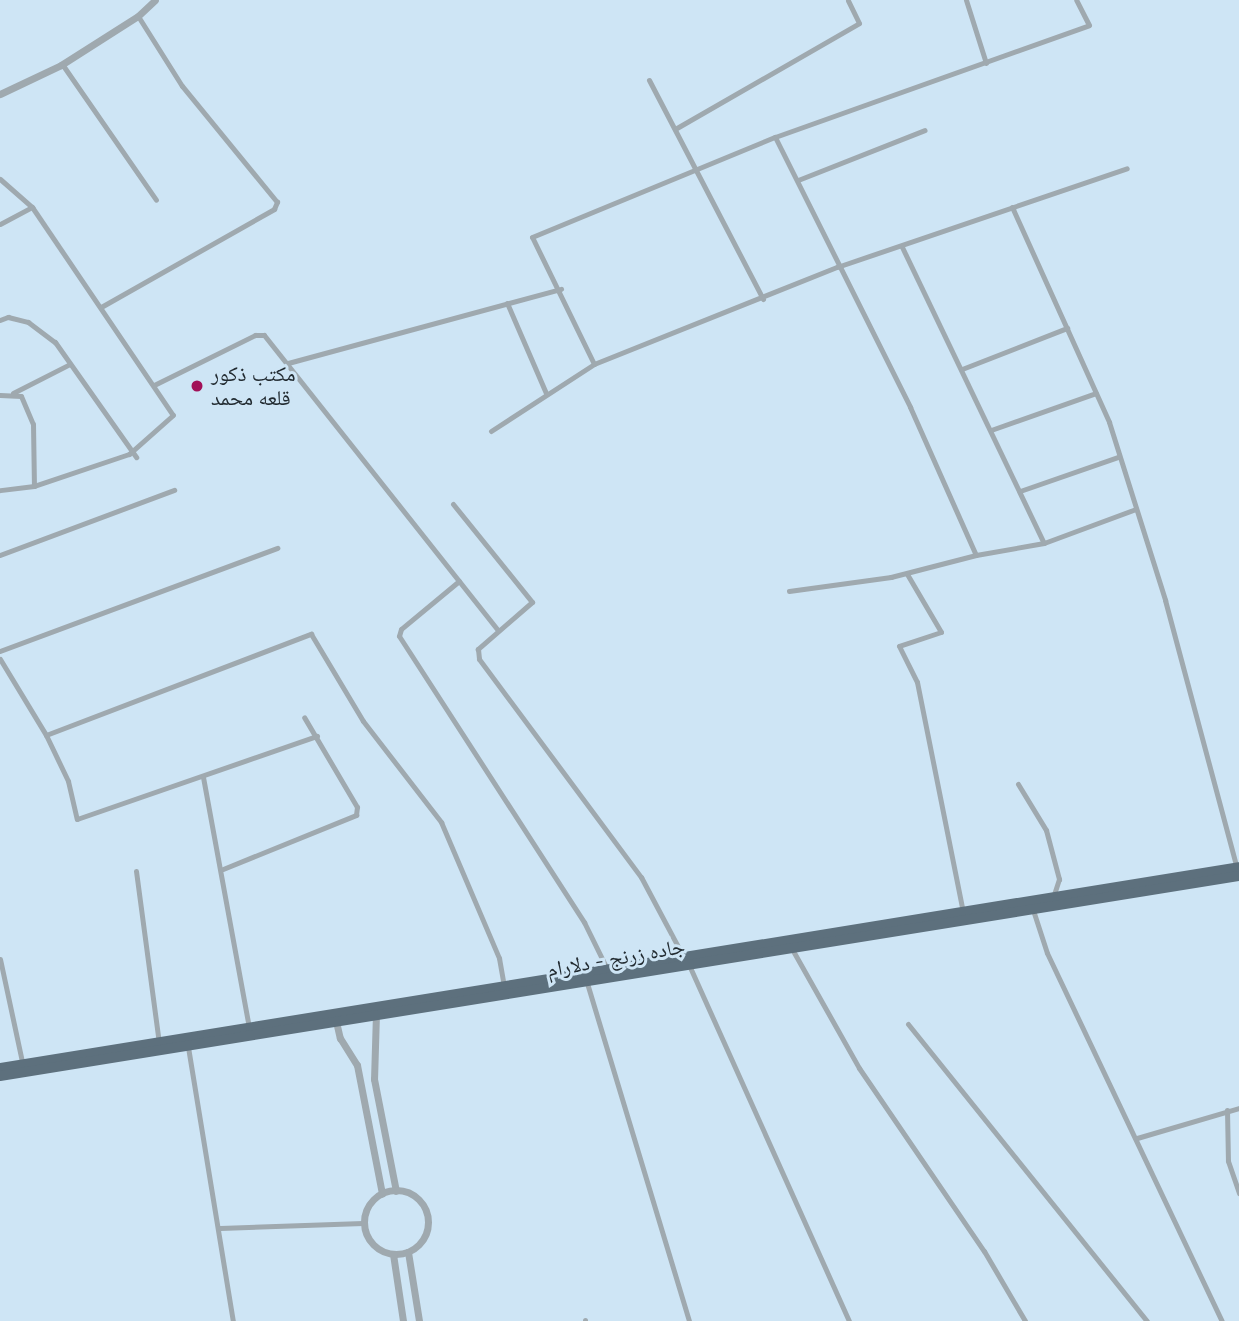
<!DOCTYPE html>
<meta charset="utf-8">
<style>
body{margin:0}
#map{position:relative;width:1239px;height:1321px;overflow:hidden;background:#cee5f5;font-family:Raleway,"Noto Naskh Arabic",sans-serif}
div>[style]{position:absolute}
.minor>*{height:5px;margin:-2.5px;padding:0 2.5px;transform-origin:2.5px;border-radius:2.5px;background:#9fa9af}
.tertiary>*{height:7px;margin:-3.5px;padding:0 3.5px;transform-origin:3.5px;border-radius:3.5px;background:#9fa9af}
.tertiary>.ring{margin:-3.5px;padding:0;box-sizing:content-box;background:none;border:7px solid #9fa9af;border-radius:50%}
.trunk>*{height:10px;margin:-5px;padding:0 5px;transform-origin:5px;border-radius:5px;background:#5d707d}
.dots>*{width:19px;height:19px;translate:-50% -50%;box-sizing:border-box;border:4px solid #cee5f5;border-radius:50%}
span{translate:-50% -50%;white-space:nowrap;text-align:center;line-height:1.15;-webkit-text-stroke:6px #cee5f5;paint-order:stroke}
.poi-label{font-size:21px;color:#222b31}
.left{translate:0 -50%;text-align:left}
.street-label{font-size:21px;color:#222b31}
</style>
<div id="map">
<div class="minor">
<i style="left:966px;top:0;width:66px;rotate:72.4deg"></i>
<i style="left:62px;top:64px;width:165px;rotate:55.3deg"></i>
<i style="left:649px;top:80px;width:247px;rotate:62.5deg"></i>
<i style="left:675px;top:129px;width:212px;rotate:-29.9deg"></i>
<i style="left:859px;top:23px;width:25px;rotate:-116deg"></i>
<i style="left:775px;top:137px;width:302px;rotate:63.4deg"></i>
<i style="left:910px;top:407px;width:162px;rotate:66deg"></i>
<i style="left:976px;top:555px;width:88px;rotate:165.5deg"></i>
<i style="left:891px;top:577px;width:103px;rotate:172.2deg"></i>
<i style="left:0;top:179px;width:43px;rotate:41.2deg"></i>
<i style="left:32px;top:207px;width:251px;rotate:55.9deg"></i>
<i style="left:173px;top:415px;width:59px;rotate:138.4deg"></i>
<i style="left:129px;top:454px;width:100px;rotate:161.4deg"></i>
<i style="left:34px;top:486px;width:34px;rotate:173deg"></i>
<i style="left:798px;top:180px;width:136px;rotate:-21.5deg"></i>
<i style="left:1012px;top:207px;width:236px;rotate:65.7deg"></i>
<i style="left:1109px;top:422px;width:187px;rotate:72.5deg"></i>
<i style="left:1165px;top:600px;width:278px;rotate:75deg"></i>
<i style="left:0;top:224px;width:36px;rotate:-28deg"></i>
<i style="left:902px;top:247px;width:328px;rotate:64.4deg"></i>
<i style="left:507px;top:303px;width:98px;rotate:66.6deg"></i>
<i style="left:101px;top:307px;width:199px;rotate:-29.5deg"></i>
<i style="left:274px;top:209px;width:8px;rotate:-67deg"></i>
<i style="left:277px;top:202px;width:150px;rotate:-129.3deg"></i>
<i style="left:182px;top:86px;width:83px;rotate:-122.2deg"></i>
<i style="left:0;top:320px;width:9px;rotate:-21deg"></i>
<i style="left:8px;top:317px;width:21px;rotate:14deg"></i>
<i style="left:28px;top:322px;width:34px;rotate:37deg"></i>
<i style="left:55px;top:342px;width:141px;rotate:54.8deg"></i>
<i style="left:288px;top:363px;width:283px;rotate:-15.2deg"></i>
<i style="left:594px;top:364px;width:141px;rotate:-116deg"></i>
<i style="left:532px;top:237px;width:263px;rotate:-22.4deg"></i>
<i style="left:775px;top:137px;width:333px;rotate:-19.6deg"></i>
<i style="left:1089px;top:25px;width:28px;rotate:-117deg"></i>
<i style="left:962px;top:369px;width:113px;rotate:-21.3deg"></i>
<i style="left:154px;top:385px;width:113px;rotate:-26.3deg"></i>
<i style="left:255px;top:335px;width:9px"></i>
<i style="left:264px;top:335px;width:377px;rotate:51.6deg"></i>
<i style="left:13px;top:393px;width:62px;rotate:-27deg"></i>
<i style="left:0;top:395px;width:21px;rotate:3deg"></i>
<i style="left:21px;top:396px;width:30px;rotate:67deg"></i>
<i style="left:33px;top:424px;width:62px;rotate:89.1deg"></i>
<i style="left:991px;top:430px;width:111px;rotate:-19.4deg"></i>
<i style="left:491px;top:431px;width:123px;rotate:-33deg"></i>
<i style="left:594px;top:364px;width:262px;rotate:-21.8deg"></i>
<i style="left:837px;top:267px;width:306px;rotate:-18.8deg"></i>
<i style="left:1020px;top:491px;width:104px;rotate:-19.1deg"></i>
<i style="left:453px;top:504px;width:126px;rotate:51.1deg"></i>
<i style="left:532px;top:602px;width:72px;rotate:139deg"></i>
<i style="left:478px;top:649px;width:10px;rotate:84deg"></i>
<i style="left:479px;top:659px;width:272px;rotate:53.4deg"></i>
<i style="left:641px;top:877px;width:89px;rotate:62deg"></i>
<i style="left:0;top:555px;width:186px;rotate:-20.5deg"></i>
<i style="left:976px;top:555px;width:69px;rotate:-10deg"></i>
<i style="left:1044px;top:543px;width:98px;rotate:-20.3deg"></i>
<i style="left:907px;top:574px;width:67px;rotate:59.6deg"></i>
<i style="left:941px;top:632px;width:44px;rotate:161.6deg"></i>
<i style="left:899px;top:646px;width:40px;rotate:63.4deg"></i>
<i style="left:917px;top:682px;width:236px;rotate:78.7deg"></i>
<i style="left:459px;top:581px;width:75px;rotate:140.4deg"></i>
<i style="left:401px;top:629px;width:7px;rotate:106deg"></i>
<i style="left:399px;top:636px;width:341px;rotate:57.1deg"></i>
<i style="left:584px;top:922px;width:52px;rotate:63.9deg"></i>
<i style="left:0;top:651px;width:296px;rotate:-20.4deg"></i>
<i style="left:0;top:659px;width:89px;rotate:58.8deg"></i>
<i style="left:46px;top:735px;width:51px;rotate:64.4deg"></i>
<i style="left:68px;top:781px;width:39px;rotate:77deg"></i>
<i style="left:77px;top:819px;width:254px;rotate:-19.1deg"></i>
<i style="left:46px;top:735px;width:284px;rotate:-20.9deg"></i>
<i style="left:311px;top:634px;width:101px;rotate:59.1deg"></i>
<i style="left:363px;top:721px;width:128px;rotate:52.3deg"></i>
<i style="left:441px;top:822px;width:148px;rotate:66.9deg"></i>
<i style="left:499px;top:958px;width:28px;rotate:80deg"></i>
<i style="left:203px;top:777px;width:255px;rotate:79.6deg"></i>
<i style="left:1018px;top:784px;width:54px;rotate:58.7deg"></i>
<i style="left:1046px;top:830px;width:51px;rotate:75.1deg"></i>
<i style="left:1059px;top:879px;width:20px;rotate:108deg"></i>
<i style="left:223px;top:869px;width:144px;rotate:-22.1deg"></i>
<i style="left:356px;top:815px;width:8px;rotate:-83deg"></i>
<i style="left:357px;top:807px;width:104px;rotate:-120.5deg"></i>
<i style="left:136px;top:871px;width:174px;rotate:82.4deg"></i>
<i style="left:1033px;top:910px;width:45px;rotate:72deg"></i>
<i style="left:1047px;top:953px;width:407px;rotate:64.6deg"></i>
<i style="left:792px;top:949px;width:137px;rotate:60.6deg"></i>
<i style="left:859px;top:1068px;width:222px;rotate:55.7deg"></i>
<i style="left:984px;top:1251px;width:81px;rotate:59.6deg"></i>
<i style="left:0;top:959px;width:109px;rotate:77.9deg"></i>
<i style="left:689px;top:965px;width:390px;rotate:65.8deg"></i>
<i style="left:587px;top:983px;width:353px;rotate:73.2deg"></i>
<i style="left:908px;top:1024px;width:381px;rotate:51.2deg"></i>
<i style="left:188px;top:1047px;width:278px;rotate:80.7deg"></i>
<i style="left:1227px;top:1110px;width:51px;rotate:88.9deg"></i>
<i style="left:1228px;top:1161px;width:34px;rotate:71deg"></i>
<i style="left:1137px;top:1138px;width:106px;rotate:-16.4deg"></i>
<i style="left:220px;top:1228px;width:143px;rotate:-2deg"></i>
<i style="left:585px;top:1320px;width:1px;rotate:90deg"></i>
</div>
<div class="tertiary">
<i style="left:0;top:94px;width:68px;rotate:-25.4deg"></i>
<i style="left:61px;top:65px;width:91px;rotate:-32.5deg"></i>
<i style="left:138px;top:16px;width:23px;rotate:-43deg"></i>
<i style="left:376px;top:1013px;width:66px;rotate:91.7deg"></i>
<i style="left:374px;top:1079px;width:114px;rotate:78.9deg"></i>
<i style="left:335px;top:1017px;width:22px;rotate:77deg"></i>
<i style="left:340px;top:1038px;width:32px;rotate:58deg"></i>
<i style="left:357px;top:1065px;width:131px;rotate:79deg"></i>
<i class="ring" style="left:364px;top:1190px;width:57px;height:57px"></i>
<i style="left:408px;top:1252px;width:70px;rotate:80.9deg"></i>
<i style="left:393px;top:1254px;width:68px;rotate:81.5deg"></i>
</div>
<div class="trunk">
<i style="left:0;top:1068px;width:1255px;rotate:-9.21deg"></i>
<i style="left:0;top:1076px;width:1255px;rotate:-9.17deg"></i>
</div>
<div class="dots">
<i style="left:197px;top:386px;background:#a11158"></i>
</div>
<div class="poi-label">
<span class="left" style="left:211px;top:386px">مکتب ذکور<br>قلعه محمد</span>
</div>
<div class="street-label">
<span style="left:616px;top:958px;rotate:-10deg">جاده زرنج - دلارام</span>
</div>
</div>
